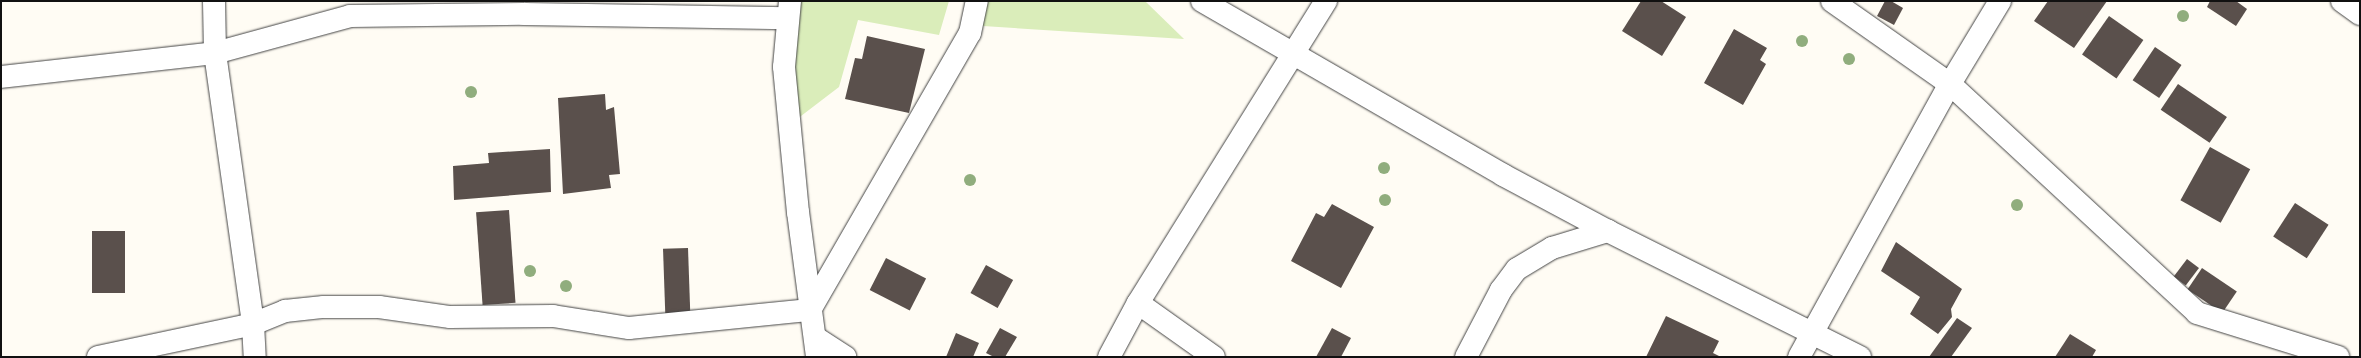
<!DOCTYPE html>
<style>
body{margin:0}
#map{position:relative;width:2361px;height:358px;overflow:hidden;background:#fffcf4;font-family:"Roboto Serif",serif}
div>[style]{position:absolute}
.green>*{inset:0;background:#daedba}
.building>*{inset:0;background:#5a504c;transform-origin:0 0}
.roads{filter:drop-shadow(0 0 1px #444) drop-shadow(0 0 1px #444)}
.street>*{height:22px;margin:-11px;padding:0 11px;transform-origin:11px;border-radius:11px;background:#fff}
.trees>*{width:12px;height:12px;margin:-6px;border-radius:50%;background:#90ad7d}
span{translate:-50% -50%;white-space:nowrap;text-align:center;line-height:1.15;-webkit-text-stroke:4px #fff;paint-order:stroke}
.frame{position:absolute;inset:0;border:2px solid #111;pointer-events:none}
</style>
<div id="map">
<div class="green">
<i style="clip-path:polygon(783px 1px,949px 1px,939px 35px,858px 20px,839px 87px,784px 129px)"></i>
<i style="clip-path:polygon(980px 1px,1145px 1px,1184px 39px,983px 26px)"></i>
</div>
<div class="building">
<i style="clip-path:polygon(1641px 1px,1661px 1px,1686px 17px,1662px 56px,1622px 31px)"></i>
<i style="clip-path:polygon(1885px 1px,1891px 1px,1903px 8px,1894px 25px,1877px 16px)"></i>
<i style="clip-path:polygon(2048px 1px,2107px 1px,2074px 48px,2034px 21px)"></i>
<i style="clip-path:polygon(2210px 1px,2236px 1px,2247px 9px,2236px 26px,2207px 7px)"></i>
<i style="left:2109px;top:16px;width:42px;height:47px;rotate:35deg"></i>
<i style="clip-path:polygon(1734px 29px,1767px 48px,1760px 60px,1766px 64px,1743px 105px,1704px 83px)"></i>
<i style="clip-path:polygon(867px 36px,925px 49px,909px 113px,845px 99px,855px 58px,862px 59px)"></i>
<i style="left:2155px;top:47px;width:32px;height:40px;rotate:34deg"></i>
<i style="left:2178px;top:84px;width:59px;height:31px;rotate:34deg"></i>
<i style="clip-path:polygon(605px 94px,606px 110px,614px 107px,620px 174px,609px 175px,611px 188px,563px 194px,558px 98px)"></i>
<i style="left:2210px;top:147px;width:46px;height:61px;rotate:29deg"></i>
<i style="clip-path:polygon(550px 149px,551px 192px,454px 200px,453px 166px,489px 163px,488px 153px)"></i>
<i style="left:2295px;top:203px;width:40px;height:40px;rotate:33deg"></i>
<i style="clip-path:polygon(1332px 204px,1374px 227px,1341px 288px,1291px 261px,1316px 213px,1324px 217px)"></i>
<i style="left:509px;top:210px;width:93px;height:33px;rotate:86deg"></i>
<i style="left:92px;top:231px;width:33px;height:62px"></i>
<i style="clip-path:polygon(1896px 242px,1962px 289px,1951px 309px,1952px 317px,1938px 334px,1910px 314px,1920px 297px,1881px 271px)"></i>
<i style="left:688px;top:248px;width:69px;height:25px;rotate:88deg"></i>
<i style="left:886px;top:258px;width:45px;height:36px;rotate:27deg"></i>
<i style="left:2187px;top:259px;width:15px;height:22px;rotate:37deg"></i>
<i style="left:986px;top:265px;width:31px;height:32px;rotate:29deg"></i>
<i style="left:2202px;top:268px;width:42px;height:26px;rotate:34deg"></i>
<i style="clip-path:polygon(1666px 316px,1719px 341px,1713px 353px,1721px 357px,1646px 357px)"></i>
<i style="clip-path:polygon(1957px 318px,1972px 328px,1951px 357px,1929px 357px)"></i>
<i style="clip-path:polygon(1000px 328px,1017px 337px,1005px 357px,994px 357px,986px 353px)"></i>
<i style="clip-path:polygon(1332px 328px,1351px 338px,1341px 357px,1316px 357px)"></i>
<i style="clip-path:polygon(956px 333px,979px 343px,973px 357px,946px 357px)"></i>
<i style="clip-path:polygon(2070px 334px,2096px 350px,2092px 357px,2055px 357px)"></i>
</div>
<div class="roads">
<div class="street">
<i style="left:214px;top:1px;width:52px;rotate:88.9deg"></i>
<i style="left:215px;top:53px;width:274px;rotate:82deg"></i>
<i style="left:253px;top:324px;width:33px;rotate:87deg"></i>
<i style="left:790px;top:1px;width:66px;rotate:95.2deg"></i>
<i style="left:784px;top:67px;width:146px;rotate:84.5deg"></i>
<i style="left:798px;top:212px;width:146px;rotate:82.5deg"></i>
<i style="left:1202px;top:1px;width:348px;rotate:30deg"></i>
<i style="left:1503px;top:175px;width:119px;rotate:28.1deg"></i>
<i style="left:1608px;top:231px;width:282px;rotate:26.6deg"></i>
<i style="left:1832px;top:1px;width:144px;rotate:35.1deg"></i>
<i style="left:1950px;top:84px;width:337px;rotate:42.8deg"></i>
<i style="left:2197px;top:313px;width:148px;rotate:17.3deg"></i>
<i style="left:2342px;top:1px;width:22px;rotate:36deg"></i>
<i style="left:1px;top:77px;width:215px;rotate:-6.4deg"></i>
<i style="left:215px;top:53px;width:140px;rotate:-15.3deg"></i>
<i style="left:350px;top:16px;width:174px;rotate:-0.7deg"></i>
<i style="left:524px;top:14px;width:263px;rotate:0.9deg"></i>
<i style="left:1138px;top:303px;width:93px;rotate:35.4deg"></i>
<i style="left:816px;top:338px;width:35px;rotate:33deg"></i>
<i style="left:98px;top:357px;width:158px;rotate:-12deg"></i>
<i style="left:253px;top:324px;width:35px;rotate:-22deg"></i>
<i style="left:285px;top:311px;width:39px;rotate:-6deg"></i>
<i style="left:324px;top:307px;width:55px"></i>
<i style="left:379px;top:307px;width:72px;rotate:8deg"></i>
<i style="left:450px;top:317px;width:103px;rotate:-0.6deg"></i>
<i style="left:553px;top:316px;width:77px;rotate:9deg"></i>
<i style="left:629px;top:328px;width:182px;rotate:-5.7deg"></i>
<i style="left:810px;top:310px;width:320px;rotate:-60deg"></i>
<i style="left:970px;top:33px;width:33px;rotate:-78deg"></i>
<i style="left:1109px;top:357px;width:61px;rotate:-61.8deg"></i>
<i style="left:1138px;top:303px;width:356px;rotate:-58.1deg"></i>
<i style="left:1466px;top:357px;width:76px;rotate:-62.4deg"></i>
<i style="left:1501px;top:290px;width:26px;rotate:-53deg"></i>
<i style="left:1517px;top:269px;width:41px;rotate:-31deg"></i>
<i style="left:1552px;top:248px;width:59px;rotate:-16.9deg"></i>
<i style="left:1799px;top:357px;width:312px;rotate:-61.1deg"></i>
<i style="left:1950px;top:84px;width:97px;rotate:-58.9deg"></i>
</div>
</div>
<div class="trees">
<i style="left:2183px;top:16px"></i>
<i style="left:1802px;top:41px"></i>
<i style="left:1849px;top:59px"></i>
<i style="left:471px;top:92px"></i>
<i style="left:1384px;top:168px"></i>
<i style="left:970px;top:180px"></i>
<i style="left:1385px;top:200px"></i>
<i style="left:2017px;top:205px"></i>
<i style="left:530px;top:271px"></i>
<i style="left:566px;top:286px"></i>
</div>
<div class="frame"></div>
</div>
